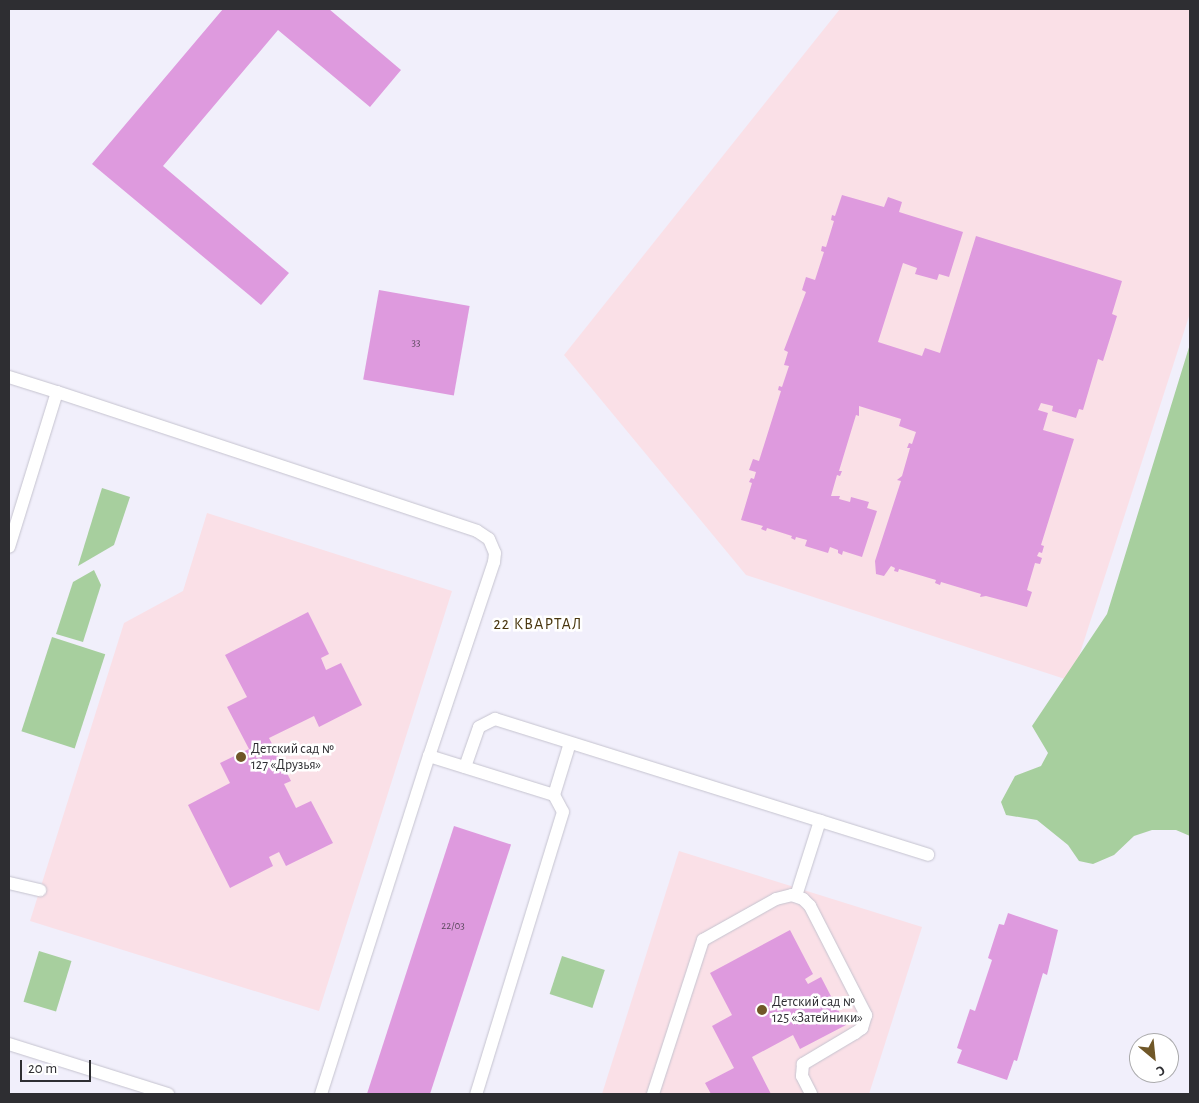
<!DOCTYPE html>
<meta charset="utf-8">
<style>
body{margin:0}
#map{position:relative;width:1199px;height:1103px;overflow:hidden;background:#f1effb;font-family:"Alegreya Sans",sans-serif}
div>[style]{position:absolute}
.education>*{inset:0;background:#fae0e7}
.green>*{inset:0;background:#a7cf9e;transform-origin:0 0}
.building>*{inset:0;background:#de9ade;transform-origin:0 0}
.roads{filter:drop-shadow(0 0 1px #c5c3cf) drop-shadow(0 0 1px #c5c3cf)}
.service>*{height:12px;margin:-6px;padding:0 6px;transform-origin:6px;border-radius:6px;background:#fff}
.dots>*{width:14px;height:14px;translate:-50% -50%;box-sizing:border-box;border:2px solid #fff;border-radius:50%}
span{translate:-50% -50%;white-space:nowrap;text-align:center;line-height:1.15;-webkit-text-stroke:5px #fff;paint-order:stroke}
.number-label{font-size:11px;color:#5a495d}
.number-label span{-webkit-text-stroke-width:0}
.poi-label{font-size:14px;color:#2e2e32}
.left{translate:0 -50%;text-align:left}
.quarter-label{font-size:16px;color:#49360f;letter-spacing:1px}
.frame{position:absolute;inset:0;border:10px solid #2e2e32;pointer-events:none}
.north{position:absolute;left:1129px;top:1033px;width:50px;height:50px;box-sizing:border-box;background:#fff;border:1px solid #ababad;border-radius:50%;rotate:152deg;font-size:14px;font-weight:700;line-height:20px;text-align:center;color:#2e2e32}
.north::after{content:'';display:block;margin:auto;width:18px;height:22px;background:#705728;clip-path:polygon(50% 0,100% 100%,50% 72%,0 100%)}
.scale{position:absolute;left:20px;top:1060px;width:71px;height:22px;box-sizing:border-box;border:2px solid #2e2e32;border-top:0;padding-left:6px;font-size:15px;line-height:18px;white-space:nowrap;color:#2e2e32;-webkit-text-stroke:4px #fff;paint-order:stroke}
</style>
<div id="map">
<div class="education">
<i style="clip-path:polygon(840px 9px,1190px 9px,1190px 313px,1071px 681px,746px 575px,564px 355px)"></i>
<i style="clip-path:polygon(207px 513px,452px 591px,319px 1011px,30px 921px,124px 623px,183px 591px)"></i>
<i style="clip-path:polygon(679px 851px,922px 927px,869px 1094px,602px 1094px)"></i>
</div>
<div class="green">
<i style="clip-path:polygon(1190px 344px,1190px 836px,1176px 830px,1152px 830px,1134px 836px,1114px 855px,1093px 864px,1079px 861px,1068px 845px,1037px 820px,1006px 815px,1001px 802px,1015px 776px,1041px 766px,1048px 753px,1032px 726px,1107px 614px)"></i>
<i style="clip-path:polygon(102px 488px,130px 497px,114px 545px,78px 566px)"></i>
<i style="clip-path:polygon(94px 570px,101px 585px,83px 642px,56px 634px,73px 582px)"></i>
<i style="left:52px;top:637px;width:56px;height:99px;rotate:18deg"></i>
<i style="left:39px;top:951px;width:34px;height:53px;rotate:17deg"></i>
<i style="left:562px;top:956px;width:45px;height:40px;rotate:18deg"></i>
</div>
<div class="building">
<i style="clip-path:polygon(223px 9px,329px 9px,401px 70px,370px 107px,278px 30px,163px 166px,289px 273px,261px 305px,92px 164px)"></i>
<i style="clip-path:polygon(842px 195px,884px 207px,888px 197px,902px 202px,899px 212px,963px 232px,949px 277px,939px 274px,937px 280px,915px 274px,917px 268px,903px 263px,878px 342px,922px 356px,925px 348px,940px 353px,976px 236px,1122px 281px,1112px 314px,1117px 316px,1103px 361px,1098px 359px,1083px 410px,1079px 409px,1076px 418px,1052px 411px,1053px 406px,1041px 403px,1038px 410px,1048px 413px,1043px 430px,1074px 439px,1041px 545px,1044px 546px,1042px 553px,1039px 552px,1037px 556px,1042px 558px,1040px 564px,1035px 563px,1027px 590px,1032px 592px,1027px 607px,986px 596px,980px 597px,981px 594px,941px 582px,940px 585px,935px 583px,936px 580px,899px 569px,898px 572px,894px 571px,895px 568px,891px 566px,884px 576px,876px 574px,875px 561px,901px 481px,897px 480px,902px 476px,910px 448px,907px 448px,909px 443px,912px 444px,916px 432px,899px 426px,901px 419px,859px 406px,859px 416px,856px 415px,839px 471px,842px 471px,840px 476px,837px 475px,831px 496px,840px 496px,839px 499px,850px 502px,851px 497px,869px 502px,867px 508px,877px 511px,862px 557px,843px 551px,842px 555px,838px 553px,838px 550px,830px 547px,828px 553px,805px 546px,807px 540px,796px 537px,795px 540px,791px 538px,792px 536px,767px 528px,766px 531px,761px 529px,763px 526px,741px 520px,752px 483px,749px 482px,751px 478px,754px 479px,756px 472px,749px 470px,753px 459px,759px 461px,781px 391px,778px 390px,779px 386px,782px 387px,789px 366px,784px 365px,788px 352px,784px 350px,806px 292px,802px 290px,806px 277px,815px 280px,824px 252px,821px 251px,822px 246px,826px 247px,834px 221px,831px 220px,832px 215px,835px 216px)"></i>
<i style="left:379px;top:290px;width:92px;height:91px;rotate:10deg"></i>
<i style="clip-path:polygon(308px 612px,329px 654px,321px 658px,326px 670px,341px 663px,362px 705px,319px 727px,314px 716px,269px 738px,291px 781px,284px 784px,296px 808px,311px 801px,333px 843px,286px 866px,279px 852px,269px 857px,273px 866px,230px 888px,188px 805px,230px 783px,220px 763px,249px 749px,227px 707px,247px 697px,225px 655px)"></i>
<i style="left:454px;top:826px;width:60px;height:281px;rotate:18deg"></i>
<i style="clip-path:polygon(1008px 913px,1058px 930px,1047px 975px,1043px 973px,1017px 1061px,1014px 1060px,1007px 1080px,957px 1063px,962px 1050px,957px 1048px,970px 1009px,975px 1011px,992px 960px,988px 958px,999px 924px,1004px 925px)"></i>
<i style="clip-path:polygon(790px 930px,813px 974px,805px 979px,808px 984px,821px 977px,846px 1025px,800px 1049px,793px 1035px,752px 1057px,771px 1094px,711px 1094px,705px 1083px,734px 1068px,712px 1026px,732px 1015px,710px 973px)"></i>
</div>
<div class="roads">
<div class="service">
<i style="left:9px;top:377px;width:50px;rotate:17.4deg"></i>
<i style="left:57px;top:392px;width:162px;rotate:107.2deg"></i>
<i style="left:57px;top:392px;width:442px;rotate:18.3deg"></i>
<i style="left:477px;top:531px;width:14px;rotate:34deg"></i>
<i style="left:489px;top:539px;width:15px;rotate:67deg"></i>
<i style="left:495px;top:553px;width:9px;rotate:96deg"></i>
<i style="left:494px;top:562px;width:205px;rotate:108.5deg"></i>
<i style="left:465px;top:767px;width:42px;rotate:-70.7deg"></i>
<i style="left:479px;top:727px;width:18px;rotate:-27deg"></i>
<i style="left:495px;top:719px;width:454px;rotate:17.4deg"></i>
<i style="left:554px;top:795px;width:54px;rotate:-72.9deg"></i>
<i style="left:9px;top:883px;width:32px;rotate:13deg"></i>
<i style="left:796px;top:896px;width:79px;rotate:-72.3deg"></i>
<i style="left:9px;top:1044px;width:167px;rotate:17.5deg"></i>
<i style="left:321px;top:1094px;width:355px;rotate:-72.3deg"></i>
<i style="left:429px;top:756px;width:131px;rotate:17.3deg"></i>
<i style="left:554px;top:795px;width:19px;rotate:62deg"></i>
<i style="left:563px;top:812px;width:295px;rotate:107.1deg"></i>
<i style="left:653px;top:1094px;width:162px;rotate:-72deg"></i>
<i style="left:703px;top:940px;width:84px;rotate:-29.3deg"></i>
<i style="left:776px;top:899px;width:16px;rotate:-14deg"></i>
<i style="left:792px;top:895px;width:12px;rotate:20deg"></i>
<i style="left:803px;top:899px;width:10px;rotate:45deg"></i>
<i style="left:810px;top:906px;width:123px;rotate:62.8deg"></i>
<i style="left:866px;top:1015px;width:14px;rotate:107deg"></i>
<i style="left:862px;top:1028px;width:9px;rotate:144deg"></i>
<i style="left:855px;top:1033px;width:61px;rotate:149.2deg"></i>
<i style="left:803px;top:1064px;width:12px;rotate:95deg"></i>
<i style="left:802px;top:1076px;width:20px;rotate:63deg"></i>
</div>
</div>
<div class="dots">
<i style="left:241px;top:757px;background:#705728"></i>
<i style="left:762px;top:1010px;background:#705728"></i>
</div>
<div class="number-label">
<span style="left:416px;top:343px">33</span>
<span style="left:453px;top:926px">22/03</span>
</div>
<div class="poi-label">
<span class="left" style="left:251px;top:757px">Детский сад №<br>127 «Друзья»</span>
<span class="left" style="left:772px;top:1010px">Детский сад №<br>125 «Затейники»</span>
</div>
<div class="quarter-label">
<span style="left:538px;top:624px">22 КВАРТАЛ</span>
</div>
<div class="frame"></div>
<div class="north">С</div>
<div class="scale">20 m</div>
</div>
